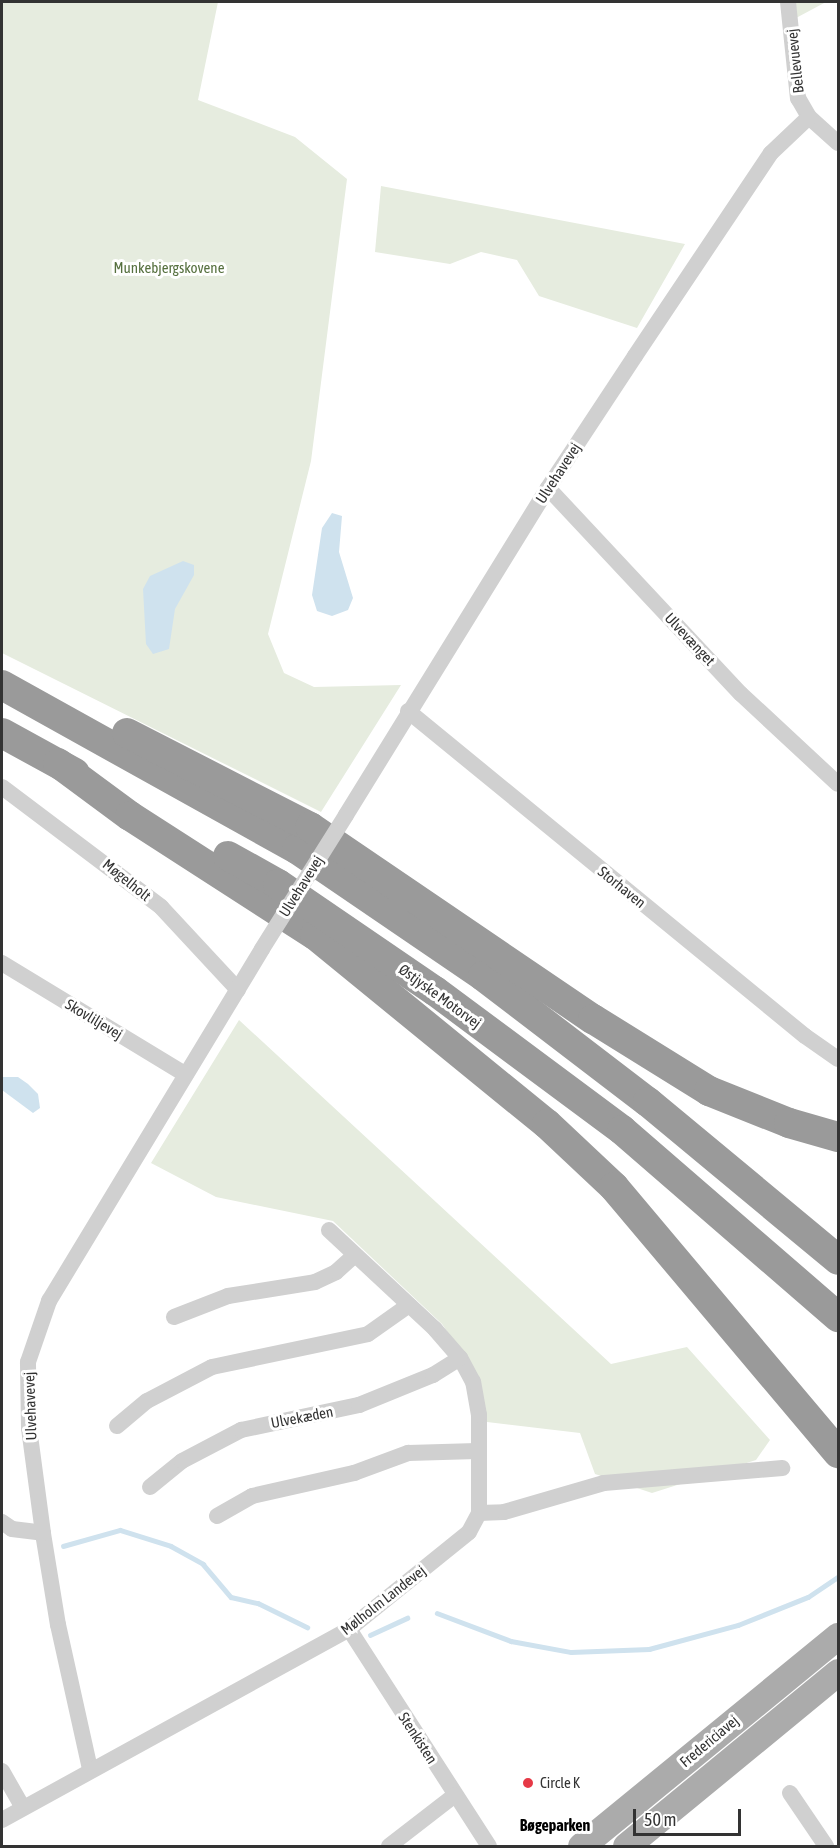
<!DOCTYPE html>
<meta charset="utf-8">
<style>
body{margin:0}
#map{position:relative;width:840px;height:1848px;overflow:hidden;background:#fff;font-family:"Asap Condensed",sans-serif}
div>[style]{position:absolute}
.green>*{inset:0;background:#e6ecdf}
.water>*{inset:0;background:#cfe2ee}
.stream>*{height:4.5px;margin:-2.25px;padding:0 2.25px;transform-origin:2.25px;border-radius:2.25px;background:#cfe2ee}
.minor>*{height:16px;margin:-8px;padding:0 8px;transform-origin:8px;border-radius:8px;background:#d0d0d0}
.primary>*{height:27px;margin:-13.5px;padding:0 13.5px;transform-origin:13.5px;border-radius:13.5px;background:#ababab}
.motorway>*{height:30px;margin:-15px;padding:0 15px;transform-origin:15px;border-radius:15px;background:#9a9a9a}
.minor-bridge>*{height:16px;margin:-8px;padding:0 8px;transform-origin:8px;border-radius:8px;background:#d0d0d0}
.dots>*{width:16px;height:16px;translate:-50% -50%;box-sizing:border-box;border:3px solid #fff;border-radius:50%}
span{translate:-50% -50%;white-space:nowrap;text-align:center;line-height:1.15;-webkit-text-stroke:6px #fff;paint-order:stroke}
.street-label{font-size:15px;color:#333}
.park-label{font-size:15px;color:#56703f}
.poi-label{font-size:15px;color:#333}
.left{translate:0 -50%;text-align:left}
.neighbourhood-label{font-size:16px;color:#000;font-weight:700}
.frame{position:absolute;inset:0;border:3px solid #333;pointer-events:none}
.scale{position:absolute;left:633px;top:1809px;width:108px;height:27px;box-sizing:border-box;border:3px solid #333;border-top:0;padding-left:8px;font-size:18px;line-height:21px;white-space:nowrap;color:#333;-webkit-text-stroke:4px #fff;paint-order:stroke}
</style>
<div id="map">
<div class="green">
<i style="clip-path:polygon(2px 2px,218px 2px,198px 100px,295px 137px,347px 179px,311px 461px,268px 634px,284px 673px,314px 687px,401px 685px,321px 812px,2px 653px)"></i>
<i style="clip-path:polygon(794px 2px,826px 2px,796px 18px)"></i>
<i style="clip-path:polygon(381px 186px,685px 244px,637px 328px,539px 296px,517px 260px,481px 252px,450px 264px,375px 252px)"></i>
<i style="clip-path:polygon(239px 1020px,611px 1364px,687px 1347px,770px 1440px,756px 1460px,652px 1493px,595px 1474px,580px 1433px,487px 1422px,478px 1376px,442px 1324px,333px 1221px,216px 1197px,151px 1163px)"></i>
</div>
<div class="water">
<i style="clip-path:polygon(332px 513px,342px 516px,339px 552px,353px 598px,348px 610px,332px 616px,317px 611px,312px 595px,322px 528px)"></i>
<i style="clip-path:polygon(183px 561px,194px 565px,194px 575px,175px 609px,169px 649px,153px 654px,146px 644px,143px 589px,150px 576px)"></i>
<i style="clip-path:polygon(2px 1077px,18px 1077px,28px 1084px,38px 1094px,40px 1108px,33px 1113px,2px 1090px)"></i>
</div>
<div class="stream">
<i style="left:63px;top:1546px;width:59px;rotate:-15.7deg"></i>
<i style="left:120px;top:1530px;width:53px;rotate:17.4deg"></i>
<i style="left:171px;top:1546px;width:37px;rotate:29deg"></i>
<i style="left:203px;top:1564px;width:43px;rotate:49.7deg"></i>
<i style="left:231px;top:1597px;width:28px;rotate:13deg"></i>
<i style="left:258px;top:1603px;width:55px;rotate:26.1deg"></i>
<i style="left:437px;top:1613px;width:79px;rotate:20.7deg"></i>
<i style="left:511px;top:1641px;width:61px;rotate:10.4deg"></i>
<i style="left:571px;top:1652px;width:78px;rotate:-2.2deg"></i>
<i style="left:649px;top:1649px;width:92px;rotate:-15.1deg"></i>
<i style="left:738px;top:1625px;width:75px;rotate:-21.8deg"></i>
<i style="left:808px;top:1597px;width:36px;rotate:-34deg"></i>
<i style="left:370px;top:1635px;width:41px;rotate:-24.7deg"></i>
</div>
<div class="minor">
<i style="left:788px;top:2px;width:97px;rotate:84.1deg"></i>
<i style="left:798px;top:98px;width:22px;rotate:60deg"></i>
<i style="left:809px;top:117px;width:39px;rotate:42deg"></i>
<i style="left:548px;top:488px;width:282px;rotate:46.9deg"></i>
<i style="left:741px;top:694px;width:132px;rotate:42.9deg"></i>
<i style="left:408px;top:711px;width:513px;rotate:39.31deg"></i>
<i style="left:805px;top:1036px;width:40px;rotate:34.9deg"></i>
<i style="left:2px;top:787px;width:199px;rotate:37deg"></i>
<i style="left:161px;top:907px;width:113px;rotate:47.1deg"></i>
<i style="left:346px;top:815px;width:384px;rotate:-58.3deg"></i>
<i style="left:548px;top:488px;width:158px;rotate:-56.6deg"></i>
<i style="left:635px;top:356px;width:244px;rotate:-56.2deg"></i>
<i style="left:771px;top:153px;width:52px;rotate:-43.5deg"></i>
<i style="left:2px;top:963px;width:215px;rotate:31.3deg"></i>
<i style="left:174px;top:1317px;width:58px;rotate:-21.3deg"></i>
<i style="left:228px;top:1296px;width:88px;rotate:-9.1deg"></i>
<i style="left:315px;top:1282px;width:23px;rotate:-25deg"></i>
<i style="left:336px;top:1272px;width:25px;rotate:-42deg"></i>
<i style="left:117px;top:1426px;width:39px;rotate:-40deg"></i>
<i style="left:147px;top:1401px;width:73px;rotate:-27.6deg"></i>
<i style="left:212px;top:1367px;width:159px;rotate:-11.9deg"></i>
<i style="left:368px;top:1334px;width:50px;rotate:-35.3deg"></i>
<i style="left:150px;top:1487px;width:41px;rotate:-39.1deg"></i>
<i style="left:182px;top:1461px;width:67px;rotate:-27.7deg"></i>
<i style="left:241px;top:1430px;width:121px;rotate:-12deg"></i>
<i style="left:359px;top:1405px;width:80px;rotate:-22.1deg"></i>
<i style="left:433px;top:1375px;width:32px;rotate:-32deg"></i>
<i style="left:479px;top:1513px;width:25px;rotate:-2deg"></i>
<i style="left:504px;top:1512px;width:104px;rotate:-16.2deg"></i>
<i style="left:604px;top:1483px;width:179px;rotate:-4.8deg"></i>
<i style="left:217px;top:1516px;width:40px;rotate:-29.7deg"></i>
<i style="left:252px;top:1496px;width:105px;rotate:-12.7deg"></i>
<i style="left:354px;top:1473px;width:58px;rotate:-20.3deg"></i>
<i style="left:408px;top:1453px;width:69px;rotate:-1.7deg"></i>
<i style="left:2px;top:1522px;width:12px;rotate:35deg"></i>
<i style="left:12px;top:1529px;width:31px;rotate:7deg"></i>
<i style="left:349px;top:1629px;width:258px;rotate:57.2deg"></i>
<i style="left:90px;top:1769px;width:148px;rotate:-102.5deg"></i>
<i style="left:58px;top:1625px;width:93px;rotate:-99.3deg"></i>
<i style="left:43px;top:1533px;width:106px;rotate:-97.6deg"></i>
<i style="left:29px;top:1428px;width:66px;rotate:-90.9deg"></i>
<i style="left:28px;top:1362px;width:65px;rotate:-71deg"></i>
<i style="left:49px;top:1301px;width:411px;rotate:-58.8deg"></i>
<i style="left:2px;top:1771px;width:40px;rotate:60.3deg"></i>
<i style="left:790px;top:1793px;width:64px;rotate:55.8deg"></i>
<i style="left:2px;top:1820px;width:396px;rotate:-28.8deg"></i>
<i style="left:349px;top:1629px;width:154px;rotate:-38.9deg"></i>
<i style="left:469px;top:1532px;width:21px;rotate:-62deg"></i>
<i style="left:479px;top:1513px;width:98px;rotate:-90deg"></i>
<i style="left:479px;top:1415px;width:34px;rotate:-100deg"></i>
<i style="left:473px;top:1382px;width:27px;rotate:-118deg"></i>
<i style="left:460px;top:1358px;width:38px;rotate:-131deg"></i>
<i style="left:435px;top:1329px;width:145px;rotate:-137deg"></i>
<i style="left:389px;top:1846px;width:83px;rotate:-37.7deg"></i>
</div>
<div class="primary">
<i style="left:581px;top:1846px;width:332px;rotate:-39.3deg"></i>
<i style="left:626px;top:1846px;width:274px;rotate:-39.4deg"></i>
</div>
<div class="motorway">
<i style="left:2px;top:685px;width:338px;rotate:29.1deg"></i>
<i style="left:297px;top:849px;width:225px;rotate:34.3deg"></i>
<i style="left:483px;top:976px;width:208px;rotate:37.4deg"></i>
<i style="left:648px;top:1102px;width:247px;rotate:39.7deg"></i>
<i style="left:2px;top:733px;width:83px;rotate:28.7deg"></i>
<i style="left:127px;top:733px;width:206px;rotate:27.2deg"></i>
<i style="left:310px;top:827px;width:342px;rotate:34.2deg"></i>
<i style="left:593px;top:1019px;width:137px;rotate:31.8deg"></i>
<i style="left:709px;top:1091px;width:86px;rotate:21.8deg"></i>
<i style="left:789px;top:1123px;width:51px;rotate:15.9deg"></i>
<i style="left:58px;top:763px;width:89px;rotate:36.4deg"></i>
<i style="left:130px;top:816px;width:220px;rotate:32.8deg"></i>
<i style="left:315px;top:935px;width:299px;rotate:39.2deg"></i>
<i style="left:547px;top:1124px;width:92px;rotate:43.2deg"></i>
<i style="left:614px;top:1187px;width:348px;rotate:49.9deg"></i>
<i style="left:228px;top:856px;width:57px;rotate:29.2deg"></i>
<i style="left:278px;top:884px;width:190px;rotate:34.3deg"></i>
<i style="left:435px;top:991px;width:233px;rotate:36.6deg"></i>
<i style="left:622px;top:1130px;width:286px;rotate:40.9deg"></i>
</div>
<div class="minor-bridge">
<i style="left:262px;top:949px;width:158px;rotate:-57.9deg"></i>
</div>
<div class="dots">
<i style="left:528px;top:1783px;background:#e63946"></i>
</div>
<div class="street-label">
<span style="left:795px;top:61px;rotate:-96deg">Bellevuevej</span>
<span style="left:558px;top:473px;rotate:-57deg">Ulvehavevej</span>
<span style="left:690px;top:639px;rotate:47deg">Ulvevænget</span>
<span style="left:127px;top:880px;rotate:39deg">Møgelholt</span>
<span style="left:301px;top:886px;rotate:-58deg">Ulvehavevej</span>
<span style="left:622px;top:887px;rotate:39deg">Storhaven</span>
<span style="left:440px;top:996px;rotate:36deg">Østjyske Motorvej</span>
<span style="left:94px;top:1019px;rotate:31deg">Skovliljevej</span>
<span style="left:30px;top:1406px;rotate:-92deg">Ulvehavevej</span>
<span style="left:302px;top:1417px;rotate:-11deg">Ulvekæden</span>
<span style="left:383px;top:1600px;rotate:-38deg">Mølholm Landevej</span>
<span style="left:418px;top:1738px;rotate:57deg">Stenkisten</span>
<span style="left:709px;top:1741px;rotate:-40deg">Fredericiavej</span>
</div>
<div class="park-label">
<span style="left:169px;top:268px">Munkebjergskovene</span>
</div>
<div class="poi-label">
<span class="left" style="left:540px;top:1783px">Circle K</span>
</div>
<div class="neighbourhood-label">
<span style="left:555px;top:1825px">Bøgeparken</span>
</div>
<div class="frame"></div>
<div class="scale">50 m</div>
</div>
